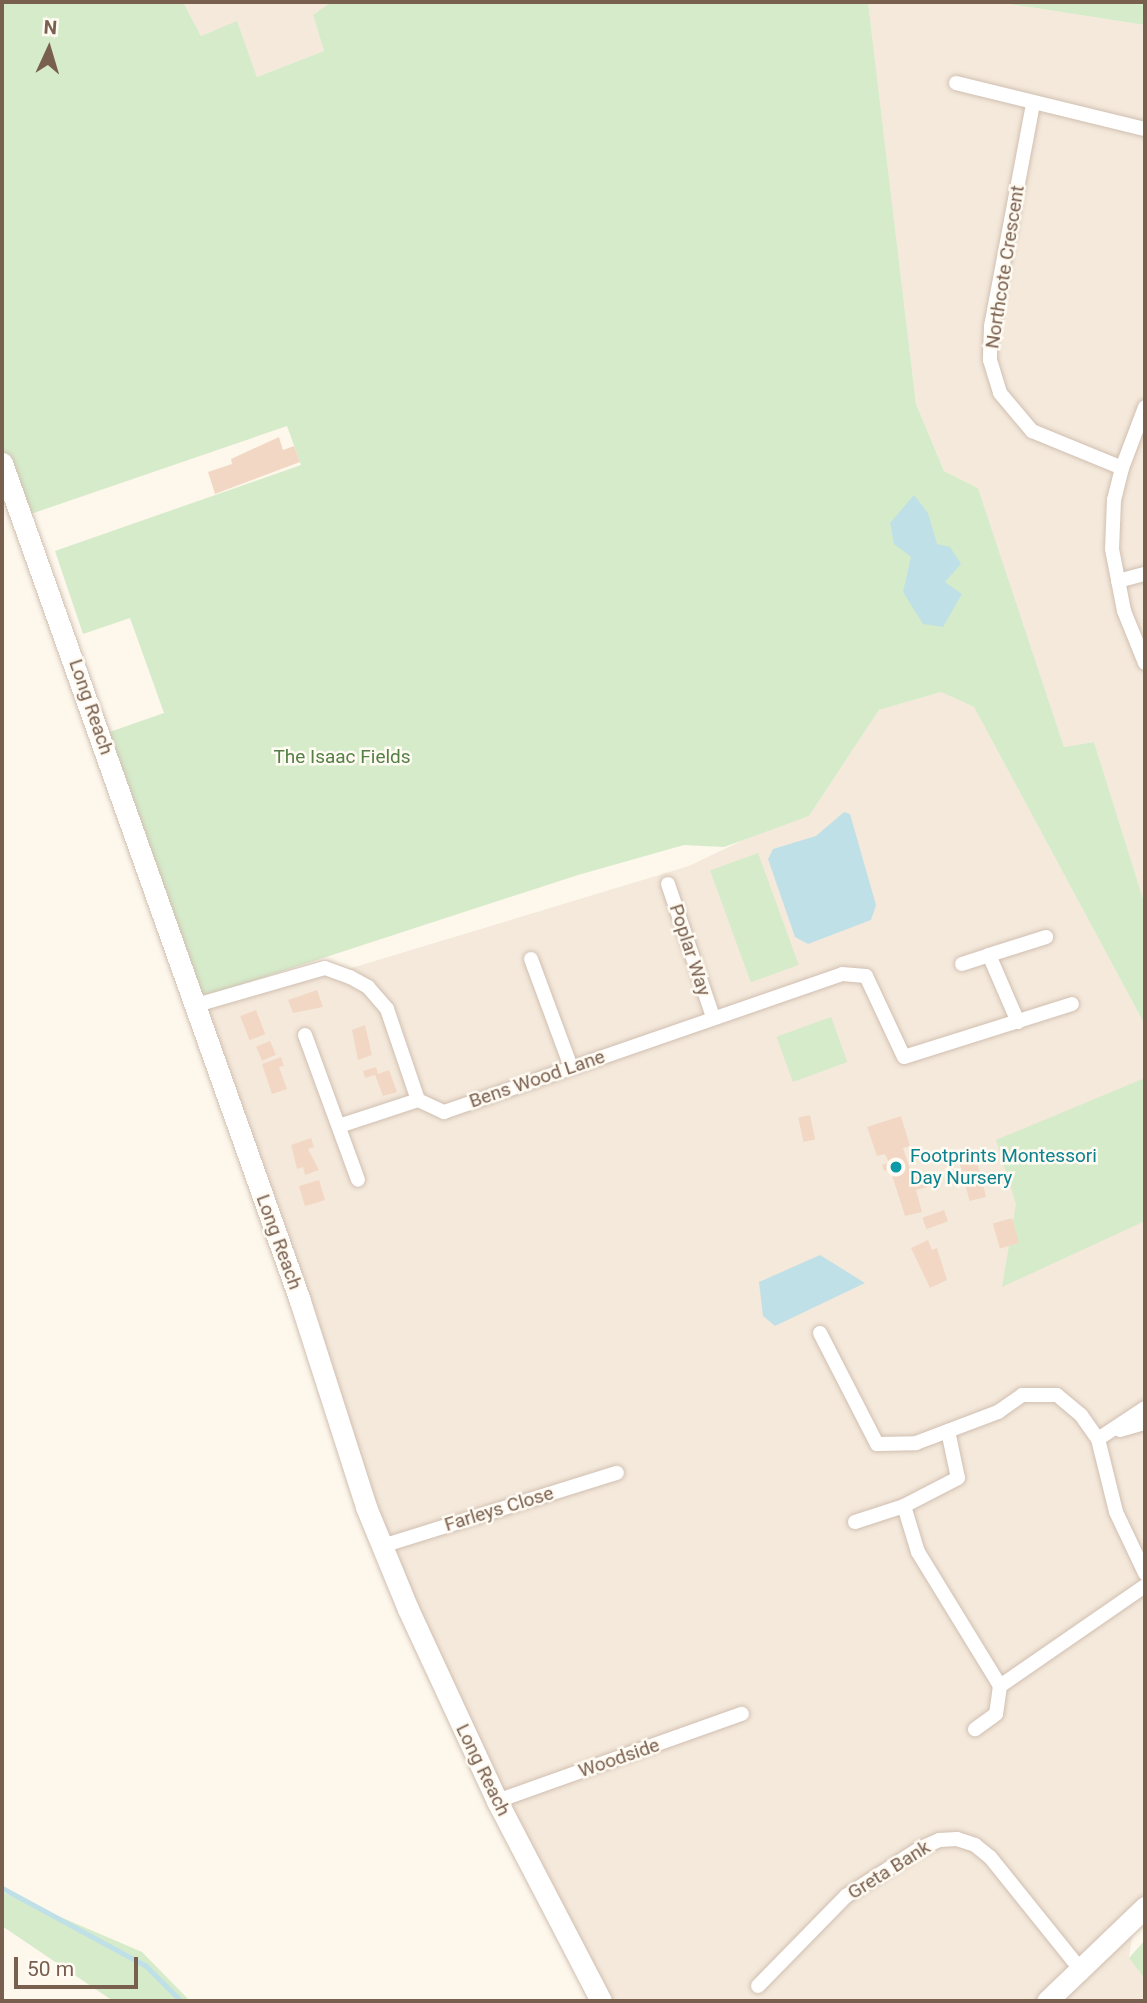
<!DOCTYPE html>
<style>
body{margin:0}
#map{position:relative;width:1147px;height:2003px;overflow:hidden;background:#fdf7ec;font-family:Roboto,sans-serif}
div>[style]{position:absolute}
.residential>*{inset:0;background:#f4e9db}
.green>*{inset:0;background:#d6ebca;transform-origin:0 0}
.water>*{inset:0;background:#c0e0e7}
.stream>*{height:5px;margin:-2.5px;padding:0 2.5px;transform-origin:2.5px;border-radius:2.5px;background:#c0e0e7}
.building>*{inset:0;background:#f2d8c4;transform-origin:0 0}
.roads{filter:drop-shadow(0 0 2px #d0bfb1) drop-shadow(0 0 2px #d0bfb1)}
.street>*{height:14px;margin:-7px;padding:0 7px;transform-origin:7px;border-radius:7px;background:#fff}
.secondary>*{height:21px;margin:-10.5px;padding:0 10.5px;transform-origin:10.5px;border-radius:10.5px;background:#fff}
.dots>*{width:19px;height:19px;translate:-50% -50%;box-sizing:border-box;border:4px solid #fffbf3;border-radius:50%}
span{translate:-50% -50%;white-space:nowrap;text-align:center;line-height:1.15;-webkit-text-stroke:5px #fffbf3;paint-order:stroke}
.street-label{font-size:19px;color:#795f4e}
.park-label{font-size:19px;color:#547f45}
.culture-label{font-size:19px;color:#0d838f}
.left{translate:0 -50%;text-align:left}
.frame{position:absolute;inset:0;border:4px solid #795f4e;pointer-events:none}
.north{position:absolute;left:14px;top:14px;width:70px;height:70px;-webkit-text-stroke:5px #fffbf3;paint-order:stroke;rotate:4deg;font-size:19px;font-weight:700;line-height:28px;text-align:center;color:#795f4e}
.north::after{content:'';display:block;margin:auto;width:24px;height:32px;background:#795f4e;clip-path:polygon(50% 0,100% 100%,50% 72%,0 100%)}
.scale{position:absolute;left:14px;top:1957px;width:124px;height:32px;box-sizing:border-box;border:4px solid #795f4e;border-top:0;padding-left:9px;font-size:21px;line-height:24px;white-space:nowrap;color:#795f4e;-webkit-text-stroke:5px #fffbf3;paint-order:stroke}
</style>
<div id="map">
<div class="residential">
<i style="clip-path:polygon(183px 2px,331px 2px,313px 15px,324px 51px,257px 77px,237px 22px,201px 36px)"></i>
<i style="clip-path:polygon(868px 2px,996px 2px,1145px 25px,1145px 905px,1094px 742px,1064px 747px,978px 488px,944px 471px,916px 404px)"></i>
<i style="clip-path:polygon(941px 692px,974px 707px,1145px 1025px,1145px 1907px,1135px 1918px,1129px 1957px,1145px 1979px,1145px 2001px,601px 2001px,437px 1673px,193px 1006px,355px 967px,689px 866px,756px 834px,809px 816px,879px 710px)"></i>
</div>
<div class="green">
<i style="clip-path:polygon(2px 2px,183px 2px,201px 36px,237px 21px,257px 77px,324px 51px,313px 15px,331px 2px,868px 2px,916px 404px,944px 471px,978px 488px,1064px 747px,1094px 742px,1145px 905px,1145px 1025px,974px 707px,941px 692px,879px 710px,809px 816px,724px 847px,684px 845px,578px 875px,203px 997px,101px 735px,164px 713px,130px 618px,83px 634px,55px 551px,301px 465px,287px 426px,22px 517px,2px 463px)"></i>
<i style="clip-path:polygon(996px 2px,1145px 2px,1145px 25px)"></i>
<i style="left:758px;top:853px;width:119px;height:51px;rotate:70deg"></i>
<i style="left:831px;top:1017px;width:48px;height:58px;rotate:70deg"></i>
<i style="clip-path:polygon(1145px 1078px,1145px 1221px,1002px 1287px,1016px 1204px,996px 1140px)"></i>
<i style="clip-path:polygon(2px 1892px,142px 1952px,190px 2001px,113px 2001px,2px 1926px)"></i>
<i style="clip-path:polygon(1145px 1940px,1145px 1979px,1129px 1958px)"></i>
</div>
<div class="water">
<i style="clip-path:polygon(914px 495px,928px 513px,937px 544px,950px 547px,961px 564px,945px 582px,962px 594px,943px 627px,923px 624px,903px 592px,911px 557px,894px 544px,890px 523px)"></i>
<i style="clip-path:polygon(844px 812px,850px 814px,876px 905px,871px 920px,808px 944px,795px 937px,768px 859px,773px 849px,816px 836px)"></i>
<i style="clip-path:polygon(820px 1255px,865px 1283px,775px 1326px,763px 1316px,759px 1282px)"></i>
</div>
<div class="stream">
<i style="left:2px;top:1888px;width:164px;rotate:28.4deg"></i>
<i style="left:146px;top:1966px;width:49px;rotate:45deg"></i>
</div>
<div class="building">
<i style="clip-path:polygon(279px 437px,283px 450px,294px 446px,300px 462px,215px 494px,208px 472px,232px 464px,231px 459px)"></i>
<i style="clip-path:polygon(317px 990px,323px 1007px,293px 1013px,288px 1000px)"></i>
<i style="left:256px;top:1010px;width:26px;height:17px;rotate:69deg"></i>
<i style="clip-path:polygon(365px 1025px,372px 1055px,358px 1060px,352px 1030px)"></i>
<i style="left:270px;top:1041px;width:15px;height:15px;rotate:67deg"></i>
<i style="clip-path:polygon(281px 1057px,284px 1066px,279px 1067px,287px 1089px,272px 1094px,262px 1064px)"></i>
<i style="clip-path:polygon(376px 1067px,378px 1074px,389px 1070px,397px 1092px,383px 1096px,375px 1075px,365px 1078px,363px 1071px)"></i>
<i style="left:810px;top:1115px;width:25px;height:12px;rotate:78deg"></i>
<i style="clip-path:polygon(901px 1116px,910px 1146px,903px 1148px,913px 1178px,932px 1172px,935px 1185px,916px 1190px,922px 1212px,905px 1216px,890px 1169px,884px 1171px,882px 1165px,889px 1163px,885px 1154px,877px 1156px,867px 1127px)"></i>
<i style="clip-path:polygon(311px 1138px,314px 1147px,308px 1149px,319px 1170px,305px 1175px,303px 1167px,297px 1169px,291px 1145px)"></i>
<i style="left:976px;top:1159px;width:39px;height:17px;rotate:75deg"></i>
<i style="left:319px;top:1180px;width:21px;height:21px;rotate:73deg"></i>
<i style="left:944px;top:1210px;width:12px;height:23px;rotate:70deg"></i>
<i style="left:1012px;top:1218px;width:26px;height:20px;rotate:74deg"></i>
<i style="clip-path:polygon(928px 1240px,932px 1250px,937px 1248px,947px 1280px,930px 1288px,911px 1248px)"></i>
</div>
<div class="roads">
<div class="street">
<i style="left:956px;top:83px;width:195px;rotate:13.7deg"></i>
<i style="left:1033px;top:104px;width:227px;rotate:100.7deg"></i>
<i style="left:991px;top:327px;width:33px;rotate:92deg"></i>
<i style="left:990px;top:360px;width:34px;rotate:73deg"></i>
<i style="left:1000px;top:393px;width:50px;rotate:49.9deg"></i>
<i style="left:1032px;top:431px;width:97px;rotate:22.3deg"></i>
<i style="left:1122px;top:468px;width:33px;rotate:104deg"></i>
<i style="left:1114px;top:500px;width:49px;rotate:92.3deg"></i>
<i style="left:1112px;top:549px;width:63px;rotate:79deg"></i>
<i style="left:1124px;top:611px;width:56px;rotate:68deg"></i>
<i style="left:1122px;top:468px;width:65px;rotate:-69.3deg"></i>
<i style="left:1118px;top:581px;width:28px;rotate:-15deg"></i>
<i style="left:668px;top:884px;width:140px;rotate:71.3deg"></i>
<i style="left:531px;top:959px;width:115px;rotate:69.7deg"></i>
<i style="left:962px;top:964px;width:28px;rotate:-18deg"></i>
<i style="left:193px;top:1006px;width:137px;rotate:-16.1deg"></i>
<i style="left:325px;top:968px;width:27px;rotate:20deg"></i>
<i style="left:350px;top:977px;width:21px;rotate:29deg"></i>
<i style="left:368px;top:987px;width:29px;rotate:49deg"></i>
<i style="left:387px;top:1009px;width:96px;rotate:71.2deg"></i>
<i style="left:418px;top:1100px;width:29px;rotate:25deg"></i>
<i style="left:444px;top:1112px;width:421px;rotate:-19.1deg"></i>
<i style="left:842px;top:974px;width:24px;rotate:5deg"></i>
<i style="left:866px;top:976px;width:89px;rotate:64.9deg"></i>
<i style="left:904px;top:1057px;width:176px;rotate:-17.5deg"></i>
<i style="left:1018px;top:1022px;width:73px;rotate:-113.4deg"></i>
<i style="left:989px;top:955px;width:60px;rotate:-17.5deg"></i>
<i style="left:305px;top:1035px;width:154px;rotate:69.9deg"></i>
<i style="left:339px;top:1126px;width:83px;rotate:-18.2deg"></i>
<i style="left:820px;top:1333px;width:125px;rotate:62.8deg"></i>
<i style="left:877px;top:1444px;width:39px;rotate:-1deg"></i>
<i style="left:916px;top:1443px;width:88px;rotate:-20.7deg"></i>
<i style="left:998px;top:1412px;width:29px;rotate:-35deg"></i>
<i style="left:1022px;top:1395px;width:35px"></i>
<i style="left:1057px;top:1395px;width:31px;rotate:40deg"></i>
<i style="left:1081px;top:1415px;width:29px;rotate:55deg"></i>
<i style="left:1098px;top:1439px;width:75px;rotate:76.1deg"></i>
<i style="left:1116px;top:1512px;width:68px;rotate:64.6deg"></i>
<i style="left:1120px;top:1430px;width:26px;rotate:-16deg"></i>
<i style="left:948px;top:1431px;width:48px;rotate:78deg"></i>
<i style="left:958px;top:1478px;width:61px;rotate:152.6deg"></i>
<i style="left:904px;top:1506px;width:48px;rotate:73.1deg"></i>
<i style="left:918px;top:1552px;width:157px;rotate:58.5deg"></i>
<i style="left:1000px;top:1686px;width:28px;rotate:98deg"></i>
<i style="left:996px;top:1714px;width:26px;rotate:144deg"></i>
<i style="left:1098px;top:1439px;width:56px;rotate:-33.4deg"></i>
<i style="left:855px;top:1522px;width:52px;rotate:-18.1deg"></i>
<i style="left:382px;top:1546px;width:246px;rotate:-17.3deg"></i>
<i style="left:1000px;top:1686px;width:176px;rotate:-34.6deg"></i>
<i style="left:497px;top:1801px;width:260px;rotate:-19.6deg"></i>
<i style="left:758px;top:1986px;width:126px;rotate:-45.6deg"></i>
<i style="left:846px;top:1896px;width:87px;rotate:-32.8deg"></i>
<i style="left:919px;top:1849px;width:22px;rotate:-24deg"></i>
<i style="left:939px;top:1840px;width:18px;rotate:-3deg"></i>
<i style="left:957px;top:1839px;width:19px;rotate:18deg"></i>
<i style="left:975px;top:1845px;width:19px;rotate:39deg"></i>
<i style="left:990px;top:1857px;width:145px;rotate:51.2deg"></i>
</div>
<div class="secondary">
<i style="left:2px;top:463px;width:889px;rotate:70.42deg"></i>
<i style="left:300px;top:1301px;width:216px;rotate:72.2deg"></i>
<i style="left:366px;top:1507px;width:110px;rotate:67.6deg"></i>
<i style="left:408px;top:1609px;width:212px;rotate:65.1deg"></i>
<i style="left:497px;top:1801px;width:225px;rotate:62.5deg"></i>
<i style="left:1047px;top:2001px;width:136px;rotate:-43.8deg"></i>
</div>
</div>
<div class="dots">
<i style="left:896px;top:1167px;background:#0f9aa8"></i>
</div>
<div class="street-label">
<span style="left:1005px;top:267px;rotate:-81deg">Northcote Crescent</span>
<span style="left:91px;top:707px;rotate:71deg">Long Reach</span>
<span style="left:690px;top:950px;rotate:72deg">Poplar Way</span>
<span style="left:537px;top:1079px;rotate:-19deg">Bens Wood Lane</span>
<span style="left:279px;top:1242px;rotate:70deg">Long Reach</span>
<span style="left:499px;top:1509px;rotate:-17deg">Farleys Close</span>
<span style="left:619px;top:1758px;rotate:-19deg">Woodside</span>
<span style="left:483px;top:1770px;rotate:64deg">Long Reach</span>
<span style="left:889px;top:1870px;rotate:-32deg">Greta Bank</span>
</div>
<div class="park-label">
<span style="left:342px;top:757px">The Isaac Fields</span>
</div>
<div class="culture-label">
<span class="left" style="left:910px;top:1167px">Footprints Montessori<br>Day Nursery</span>
</div>
<div class="frame"></div>
<div class="north">N</div>
<div class="scale">50 m</div>
</div>
